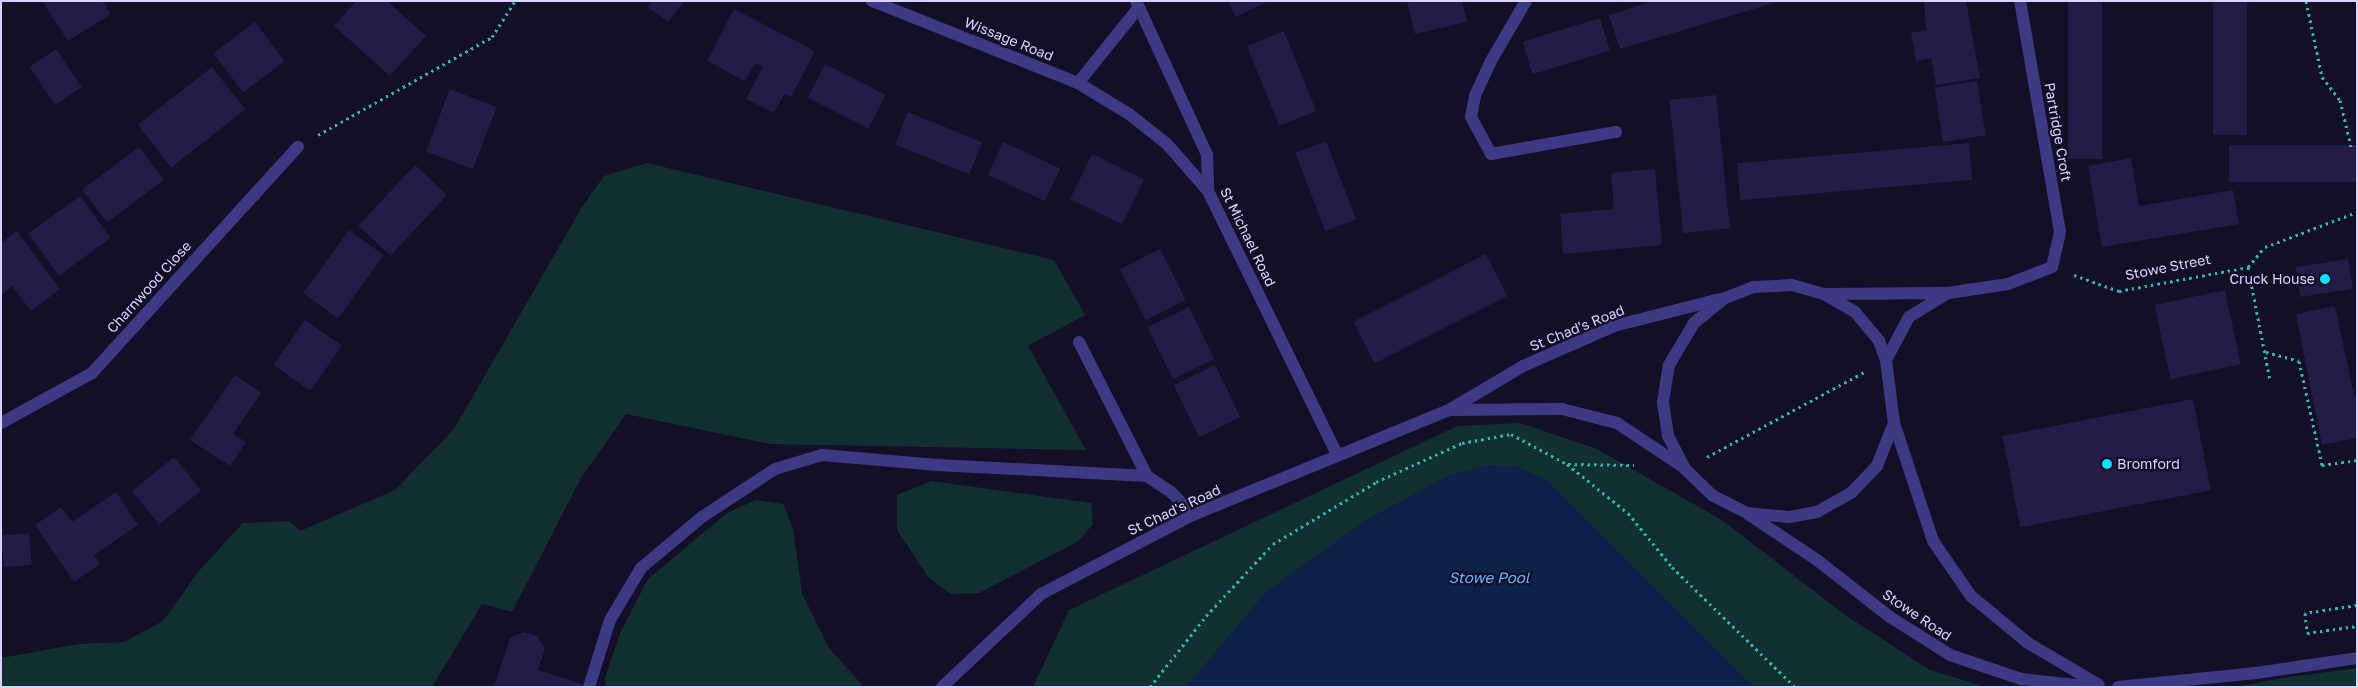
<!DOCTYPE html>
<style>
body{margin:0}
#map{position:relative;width:2358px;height:688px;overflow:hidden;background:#130f26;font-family:"Golos Text",sans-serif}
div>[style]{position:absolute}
.green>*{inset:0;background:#12302f}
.water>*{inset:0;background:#0c2248}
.building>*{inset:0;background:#241b47;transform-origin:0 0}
.path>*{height:3px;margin-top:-1.5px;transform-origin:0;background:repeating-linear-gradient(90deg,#2fb8b0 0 2.5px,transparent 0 6.5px)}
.service>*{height:12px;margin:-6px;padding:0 6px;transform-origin:6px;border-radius:6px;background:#3d3a85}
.minor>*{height:12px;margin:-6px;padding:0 6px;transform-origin:6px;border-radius:6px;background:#3d3a85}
.dots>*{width:14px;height:14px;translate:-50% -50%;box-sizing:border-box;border:2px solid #130f26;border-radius:50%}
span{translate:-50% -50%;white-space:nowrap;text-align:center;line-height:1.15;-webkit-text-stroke:4.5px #130f26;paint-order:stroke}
.street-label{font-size:14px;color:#d9d4ff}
.poi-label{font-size:14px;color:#d9d4ff}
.right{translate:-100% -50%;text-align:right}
.left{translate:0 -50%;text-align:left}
.water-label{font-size:15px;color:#62b6ff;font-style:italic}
.frame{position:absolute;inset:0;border:2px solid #d9d4ff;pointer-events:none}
</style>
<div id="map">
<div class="green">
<i style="clip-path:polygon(647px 163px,1054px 260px,1085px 315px,1028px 346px,1086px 450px,770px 444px,626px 414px,581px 478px,512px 612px,482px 604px,432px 687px,1px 687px,1px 658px,79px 644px,124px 642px,163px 621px,198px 572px,243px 523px,289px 521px,300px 531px,395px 490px,454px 429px,582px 207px,604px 176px)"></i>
<i style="clip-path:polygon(1520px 423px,1597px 449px,1722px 520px,1845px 615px,1930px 670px,1985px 687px,1033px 687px,1069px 610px,1457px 426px)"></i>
<i style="clip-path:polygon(931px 481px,1091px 503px,1093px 524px,1079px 541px,979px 593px,951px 594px,928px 577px,897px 530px,897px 495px)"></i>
<i style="clip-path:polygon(756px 500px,783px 504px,793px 528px,802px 593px,829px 648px,864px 687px,606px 687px,605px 678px,621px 631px,648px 579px,727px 513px)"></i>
<i style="clip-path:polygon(2357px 668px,2357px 687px,2234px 687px,2289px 677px)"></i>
</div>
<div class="water">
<i style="clip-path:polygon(1487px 465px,1518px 467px,1548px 481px,1754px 687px,1186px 687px,1266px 592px,1366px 520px,1450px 475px)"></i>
</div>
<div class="building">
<i style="clip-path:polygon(42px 1px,103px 1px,111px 14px,68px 41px)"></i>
<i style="clip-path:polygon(356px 1px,387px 1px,426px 36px,390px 76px,334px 26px)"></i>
<i style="clip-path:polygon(652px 1px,685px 1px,668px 22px,648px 7px)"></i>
<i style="clip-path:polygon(1228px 1px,1269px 1px,1236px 17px)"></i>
<i style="clip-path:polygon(1407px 1px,1462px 1px,1467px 22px,1415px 34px)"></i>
<i style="clip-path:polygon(1654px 1px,1777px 1px,1777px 2px,1620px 49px,1609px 15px)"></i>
<i style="clip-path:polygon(1924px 1px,1966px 1px,1980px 78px,1936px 85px,1931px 58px,1916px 61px,1911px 33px,1926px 30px)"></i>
<i style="left:2068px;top:1px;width:34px;height:158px"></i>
<i style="left:2213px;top:1px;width:34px;height:134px"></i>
<i style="clip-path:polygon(734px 9px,815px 51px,791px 97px,784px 94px,774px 113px,746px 99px,763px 67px,755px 63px,745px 81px,707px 61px)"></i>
<i style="left:1600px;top:18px;width:34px;height:81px;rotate:73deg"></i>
<i style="left:255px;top:22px;width:49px;height:52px;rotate:53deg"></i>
<i style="left:1284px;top:31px;width:86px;height:40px;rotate:68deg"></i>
<i style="left:56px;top:49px;width:46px;height:32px;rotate:56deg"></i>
<i style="left:825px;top:64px;width:68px;height:38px;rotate:27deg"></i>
<i style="left:212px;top:67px;width:54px;height:94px;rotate:52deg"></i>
<i style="left:1977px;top:81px;width:55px;height:43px;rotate:81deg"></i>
<i style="left:450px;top:89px;width:50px;height:67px;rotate:21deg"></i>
<i style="left:1716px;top:95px;width:134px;height:47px;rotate:84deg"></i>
<i style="left:908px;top:112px;width:80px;height:35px;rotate:22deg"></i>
<i style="left:1326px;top:141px;width:84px;height:33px;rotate:69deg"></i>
<i style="left:1003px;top:142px;width:63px;height:36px;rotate:25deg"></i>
<i style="left:1969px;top:143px;width:37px;height:233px;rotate:85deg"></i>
<i style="left:2357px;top:145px;width:37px;height:128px;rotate:90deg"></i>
<i style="left:139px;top:147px;width:41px;height:71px;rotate:53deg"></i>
<i style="left:1092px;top:154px;width:58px;height:50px;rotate:26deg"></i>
<i style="clip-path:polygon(2131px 158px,2139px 206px,2233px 190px,2239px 224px,2102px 247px,2088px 166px)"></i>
<i style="left:415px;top:165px;width:44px;height:83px;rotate:43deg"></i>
<i style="clip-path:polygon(1655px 169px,1662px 245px,1563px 254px,1560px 214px,1614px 209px,1611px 173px)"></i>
<i style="left:80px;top:196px;width:52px;height:64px;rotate:54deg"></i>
<i style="left:349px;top:230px;width:43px;height:78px;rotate:36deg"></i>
<i style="clip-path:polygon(17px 231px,60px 289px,31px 311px,12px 286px,1px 295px,1px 243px)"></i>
<i style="left:1160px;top:249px;width:57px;height:45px;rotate:63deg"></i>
<i style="left:1486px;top:254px;width:47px;height:149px;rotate:63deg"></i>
<i style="left:2348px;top:259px;width:30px;height:53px;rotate:81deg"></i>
<i style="left:2225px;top:290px;width:76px;height:72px;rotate:78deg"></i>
<i style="clip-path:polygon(2335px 306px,2354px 395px,2357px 395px,2357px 438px,2322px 445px,2296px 314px)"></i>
<i style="left:1189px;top:307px;width:58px;height:46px;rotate:64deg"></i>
<i style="left:305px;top:320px;width:45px;height:55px;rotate:35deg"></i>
<i style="left:1215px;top:365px;width:58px;height:46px;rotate:64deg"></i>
<i style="clip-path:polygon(235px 375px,261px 393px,233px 434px,246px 442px,230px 466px,190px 440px)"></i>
<i style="left:2193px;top:399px;width:93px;height:194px;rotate:79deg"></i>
<i style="left:174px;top:457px;width:43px;height:54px;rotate:51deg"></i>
<i style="clip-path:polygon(116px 492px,138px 525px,94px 555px,100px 564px,74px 582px,35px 525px,61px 507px,72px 522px)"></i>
<i style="left:29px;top:533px;width:32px;height:28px;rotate:85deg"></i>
<i style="clip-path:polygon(523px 632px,537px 636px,545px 648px,538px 670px,582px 684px,581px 687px,494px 687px,510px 638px)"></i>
</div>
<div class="path">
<i style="left:2306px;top:1px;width:78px;rotate:78.1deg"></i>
<i style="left:2322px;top:77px;width:29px;rotate:52deg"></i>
<i style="left:2340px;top:100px;width:48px;rotate:76.8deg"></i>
<i style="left:318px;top:135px;width:200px;rotate:-29.4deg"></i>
<i style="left:492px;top:37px;width:43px;rotate:-57.4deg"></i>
<i style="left:2248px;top:267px;width:115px;rotate:79deg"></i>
<i style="left:2074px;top:275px;width:48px;rotate:19.6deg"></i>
<i style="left:2119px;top:291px;width:131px;rotate:-10.5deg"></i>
<i style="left:2248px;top:267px;width:26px;rotate:-50deg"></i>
<i style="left:2265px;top:247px;width:98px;rotate:-20.8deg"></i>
<i style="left:2266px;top:352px;width:34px;rotate:15deg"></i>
<i style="left:2299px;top:361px;width:107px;rotate:77.5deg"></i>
<i style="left:2322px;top:465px;width:35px;rotate:-8deg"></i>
<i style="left:1707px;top:457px;width:179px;rotate:-28.4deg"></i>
<i style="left:1568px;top:464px;width:66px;rotate:0.9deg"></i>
<i style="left:2357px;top:605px;width:53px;rotate:171.3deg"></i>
<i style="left:2305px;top:613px;width:20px;rotate:84deg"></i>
<i style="left:2307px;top:633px;width:50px;rotate:-8deg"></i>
<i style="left:1150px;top:687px;width:90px;rotate:-51.7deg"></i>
<i style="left:1206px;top:616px;width:98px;rotate:-47.1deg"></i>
<i style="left:1273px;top:544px;width:120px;rotate:-31deg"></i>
<i style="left:1376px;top:482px;width:94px;rotate:-24.4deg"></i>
<i style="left:1462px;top:443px;width:50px;rotate:-10.4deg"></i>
<i style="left:1511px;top:434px;width:64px;rotate:28.2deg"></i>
<i style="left:1567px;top:464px;width:78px;rotate:38.8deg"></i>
<i style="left:1628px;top:513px;width:70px;rotate:50.8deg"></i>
<i style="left:1672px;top:567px;width:172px;rotate:44.3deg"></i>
</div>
<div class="service">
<i style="left:1526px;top:1px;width:69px;rotate:120.3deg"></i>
<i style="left:1491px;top:61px;width:38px;rotate:115deg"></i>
<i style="left:1475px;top:96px;width:21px;rotate:101deg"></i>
<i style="left:1471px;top:117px;width:42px;rotate:61.6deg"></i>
<i style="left:1491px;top:154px;width:127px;rotate:-10deg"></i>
<i style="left:1079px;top:342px;width:150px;rotate:63.1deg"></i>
<i style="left:589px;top:687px;width:70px;rotate:-72.6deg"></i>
<i style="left:610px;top:620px;width:61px;rotate:-59.2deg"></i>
<i style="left:641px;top:568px;width:80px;rotate:-39.9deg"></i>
<i style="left:702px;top:517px;width:87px;rotate:-33.3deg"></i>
<i style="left:775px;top:469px;width:49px;rotate:-16.6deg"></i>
<i style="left:822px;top:455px;width:116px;rotate:4.9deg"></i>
<i style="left:938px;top:465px;width:209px;rotate:3deg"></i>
<i style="left:1147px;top:476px;width:29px;rotate:34deg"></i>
<i style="left:1171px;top:492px;width:32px;rotate:46deg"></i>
</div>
<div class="minor">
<i style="left:872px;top:1px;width:222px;rotate:21.7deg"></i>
<i style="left:1078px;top:83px;width:60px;rotate:31.3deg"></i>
<i style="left:1129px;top:114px;width:48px;rotate:38.3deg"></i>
<i style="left:1167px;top:144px;width:62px;rotate:48.9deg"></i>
<i style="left:1136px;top:1px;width:170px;rotate:65.2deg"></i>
<i style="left:1207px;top:155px;width:36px;rotate:88deg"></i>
<i style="left:1208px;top:191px;width:293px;rotate:63.9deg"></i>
<i style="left:1078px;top:83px;width:97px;rotate:-51.2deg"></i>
<i style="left:1824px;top:294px;width:36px;rotate:30deg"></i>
<i style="left:1855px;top:312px;width:38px;rotate:50deg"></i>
<i style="left:1879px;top:341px;width:20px;rotate:70deg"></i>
<i style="left:1886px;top:360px;width:64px;rotate:82.8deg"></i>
<i style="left:1894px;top:423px;width:46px;rotate:111.6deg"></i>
<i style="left:1877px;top:466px;width:37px;rotate:134deg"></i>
<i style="left:1851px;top:493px;width:39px;rotate:151deg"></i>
<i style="left:1817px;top:512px;width:29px;rotate:170deg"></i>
<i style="left:1788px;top:517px;width:41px;rotate:-174.4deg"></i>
<i style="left:1747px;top:513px;width:38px;rotate:-153deg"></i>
<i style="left:1713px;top:496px;width:39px;rotate:-136deg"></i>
<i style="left:1685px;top:469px;width:38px;rotate:-117deg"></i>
<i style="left:1668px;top:435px;width:33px;rotate:-99deg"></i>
<i style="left:1663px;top:402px;width:37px;rotate:-81deg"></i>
<i style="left:1669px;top:365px;width:49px;rotate:-59.2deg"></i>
<i style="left:1694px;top:323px;width:40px;rotate:-39deg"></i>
<i style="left:1725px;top:298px;width:31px;rotate:-21deg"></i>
<i style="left:1754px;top:287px;width:38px;rotate:-3deg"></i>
<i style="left:1792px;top:285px;width:33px;rotate:16deg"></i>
<i style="left:1824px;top:294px;width:124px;rotate:-0.5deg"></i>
<i style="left:1948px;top:293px;width:61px;rotate:-8.5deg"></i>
<i style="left:2008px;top:284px;width:47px;rotate:-21.1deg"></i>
<i style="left:2052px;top:267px;width:36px;rotate:-77deg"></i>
<i style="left:2060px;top:232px;width:234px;rotate:-99.8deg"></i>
<i style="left:1886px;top:360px;width:49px;rotate:-61.9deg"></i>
<i style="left:1909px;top:317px;width:46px;rotate:-31.6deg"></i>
<i style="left:1451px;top:410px;width:111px;rotate:-0.5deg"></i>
<i style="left:1562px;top:409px;width:57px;rotate:14.3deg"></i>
<i style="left:1617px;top:423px;width:79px;rotate:33.7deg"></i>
<i style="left:1px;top:423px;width:104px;rotate:-28.8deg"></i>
<i style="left:92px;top:373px;width:306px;rotate:-47.7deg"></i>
<i style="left:1894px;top:423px;width:124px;rotate:71.7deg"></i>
<i style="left:1933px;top:541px;width:67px;rotate:55.4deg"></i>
<i style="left:1971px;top:596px;width:74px;rotate:39.5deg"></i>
<i style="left:2028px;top:643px;width:82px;rotate:30.6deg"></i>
<i style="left:1748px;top:514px;width:83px;rotate:33.7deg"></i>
<i style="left:1817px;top:560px;width:93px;rotate:38deg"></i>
<i style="left:1890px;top:617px;width:71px;rotate:32.3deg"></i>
<i style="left:1950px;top:655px;width:75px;rotate:18.7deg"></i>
<i style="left:2021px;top:679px;width:73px;rotate:6.3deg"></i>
<i style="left:942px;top:687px;width:136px;rotate:-43.2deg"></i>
<i style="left:1041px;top:594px;width:171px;rotate:-27.5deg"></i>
<i style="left:1193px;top:515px;width:277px;rotate:-22.3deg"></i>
<i style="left:1449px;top:410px;width:86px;rotate:-30.7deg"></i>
<i style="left:1523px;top:366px;width:99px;rotate:-23.7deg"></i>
<i style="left:1614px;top:326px;width:109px;rotate:-14.3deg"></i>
<i style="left:2118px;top:687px;width:139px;rotate:-5.8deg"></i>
<i style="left:2256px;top:673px;width:102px;rotate:-8.4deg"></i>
</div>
<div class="dots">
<i style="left:2325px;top:279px;background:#00e5ff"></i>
<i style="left:2107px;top:464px;background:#00e5ff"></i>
</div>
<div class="street-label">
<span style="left:1009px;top:39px;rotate:22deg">Wissage Road</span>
<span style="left:2058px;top:132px;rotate:80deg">Partridge Croft</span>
<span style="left:1248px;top:237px;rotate:64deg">St Michael Road</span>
<span style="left:2168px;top:267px;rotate:-11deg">Stowe Street</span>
<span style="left:149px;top:287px;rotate:-48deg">Charnwood Close</span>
<span style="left:1577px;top:328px;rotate:-22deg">St Chad's Road</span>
<span style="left:1174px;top:510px;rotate:-25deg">St Chad's Road</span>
<span style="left:1917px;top:615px;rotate:34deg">Stowe Road</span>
</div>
<div class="poi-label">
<span class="right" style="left:2315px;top:279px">Cruck House</span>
<span class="left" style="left:2117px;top:464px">Bromford</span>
</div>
<div class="water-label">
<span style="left:1489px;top:578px">Stowe Pool</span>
</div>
<div class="frame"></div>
</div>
